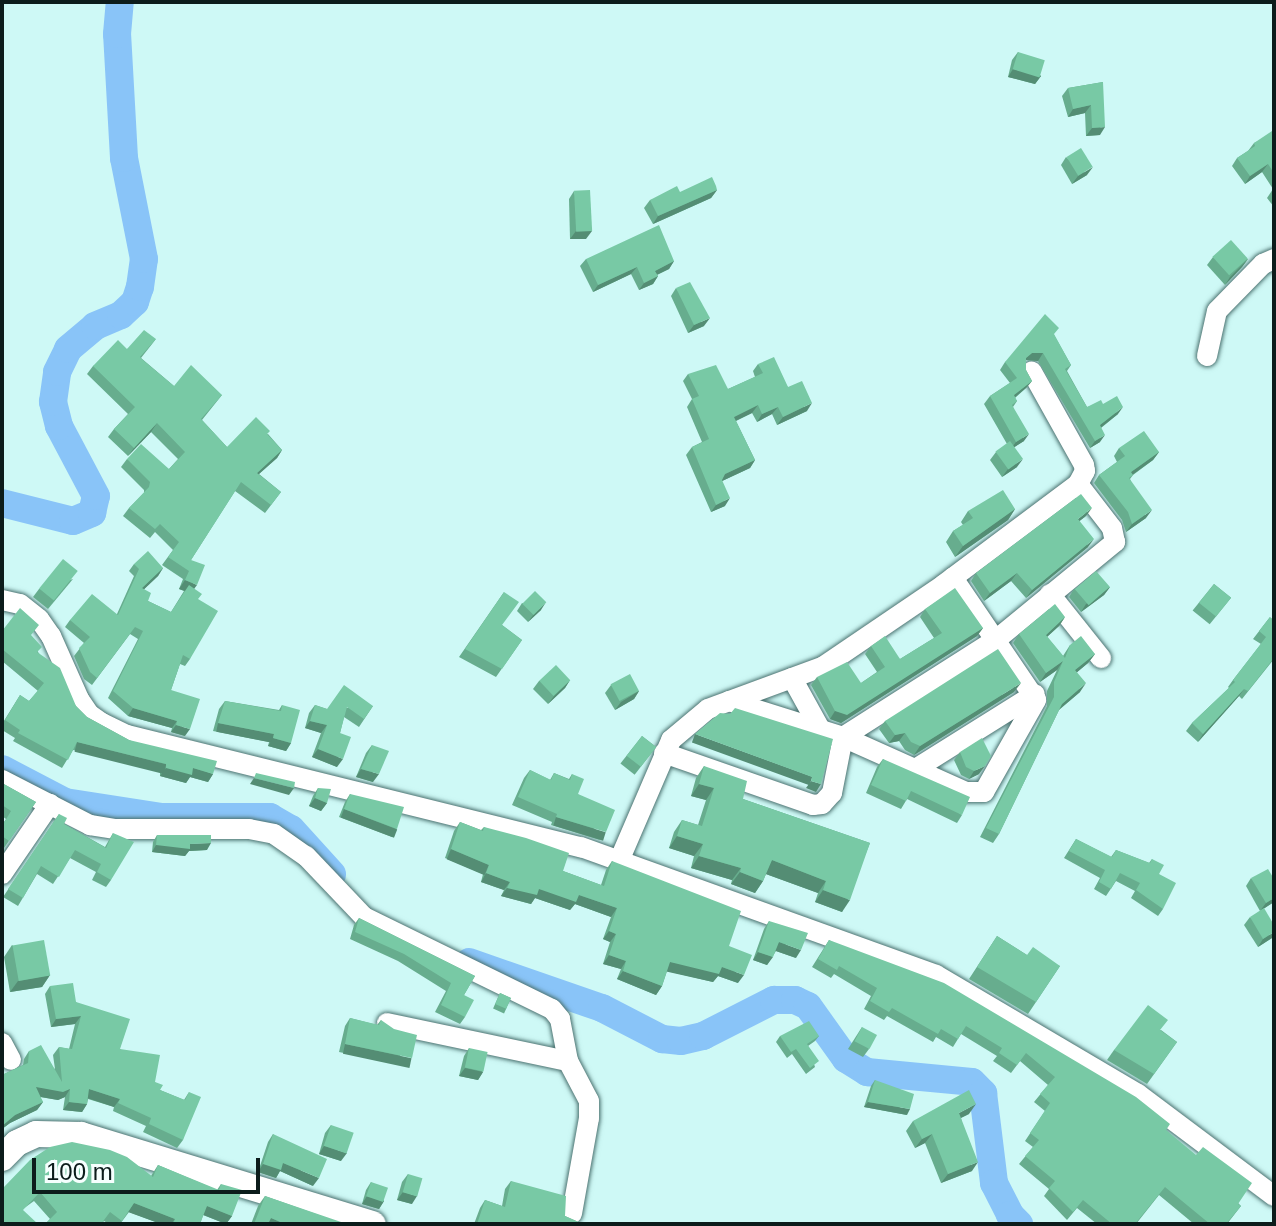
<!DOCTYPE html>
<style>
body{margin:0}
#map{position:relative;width:1276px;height:1226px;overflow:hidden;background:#cef9f6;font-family:Arial,sans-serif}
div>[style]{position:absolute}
.river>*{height:28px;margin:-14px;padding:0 14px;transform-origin:14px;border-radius:14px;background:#89c4f8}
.roads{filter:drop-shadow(0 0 2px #4b7270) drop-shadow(0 0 2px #4b7270)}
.minor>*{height:20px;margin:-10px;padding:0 10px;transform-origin:10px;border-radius:10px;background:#fff}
.major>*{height:26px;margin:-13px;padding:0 13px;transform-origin:13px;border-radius:13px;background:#fff}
.wall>*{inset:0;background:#67ad8e;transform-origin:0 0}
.shaded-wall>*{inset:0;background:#548d74;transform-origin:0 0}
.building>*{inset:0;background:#78c9a5;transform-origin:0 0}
span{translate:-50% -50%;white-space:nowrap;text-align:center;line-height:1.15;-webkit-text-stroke:6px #f6fffe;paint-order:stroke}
.frame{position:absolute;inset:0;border:4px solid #0c1c1b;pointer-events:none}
.scale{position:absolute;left:32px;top:1158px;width:228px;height:36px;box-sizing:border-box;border:4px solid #0c1c1b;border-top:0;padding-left:10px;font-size:24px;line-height:28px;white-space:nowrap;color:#0c1c1b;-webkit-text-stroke:6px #f6fffe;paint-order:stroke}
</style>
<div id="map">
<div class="river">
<i style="left:2px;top:503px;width:73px;rotate:14.2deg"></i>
<i style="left:73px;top:521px;width:21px;rotate:-23deg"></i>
<i style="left:92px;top:513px;width:17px;rotate:-77deg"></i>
<i style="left:96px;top:496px;width:79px;rotate:-117.9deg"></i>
<i style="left:59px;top:426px;width:25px;rotate:-104deg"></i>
<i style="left:53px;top:402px;width:30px;rotate:-82deg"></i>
<i style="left:57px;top:372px;width:25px;rotate:-64deg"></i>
<i style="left:68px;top:349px;width:35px;rotate:-40deg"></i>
<i style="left:95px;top:326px;width:28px;rotate:-23deg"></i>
<i style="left:121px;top:315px;width:19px;rotate:-43deg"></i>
<i style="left:135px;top:302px;width:16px;rotate:-72deg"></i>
<i style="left:140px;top:287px;width:28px;rotate:-82deg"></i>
<i style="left:144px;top:259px;width:103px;rotate:-101.2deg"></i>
<i style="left:124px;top:158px;width:124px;rotate:-93.2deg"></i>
<i style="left:117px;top:34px;width:32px;rotate:-85deg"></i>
<i style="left:2px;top:769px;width:71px;rotate:27.6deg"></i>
<i style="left:65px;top:802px;width:98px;rotate:8.8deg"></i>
<i style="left:162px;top:817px;width:108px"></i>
<i style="left:270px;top:817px;width:24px;rotate:30deg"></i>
<i style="left:291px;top:829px;width:61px;rotate:47.7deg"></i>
<i style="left:469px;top:962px;width:141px;rotate:19.1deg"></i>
<i style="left:602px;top:1008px;width:68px;rotate:27.3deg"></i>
<i style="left:662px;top:1039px;width:19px;rotate:6deg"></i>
<i style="left:681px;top:1041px;width:23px;rotate:-13deg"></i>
<i style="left:703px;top:1036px;width:80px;rotate:-26.9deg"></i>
<i style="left:774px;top:1000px;width:21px"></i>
<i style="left:795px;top:1000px;width:14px;rotate:25deg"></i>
<i style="left:808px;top:1006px;width:65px;rotate:54.4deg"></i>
<i style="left:846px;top:1059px;width:25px;rotate:32deg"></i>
<i style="left:867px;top:1072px;width:105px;rotate:5.4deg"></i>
<i style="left:972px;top:1082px;width:16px;rotate:45deg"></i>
<i style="left:983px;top:1093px;width:91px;rotate:83deg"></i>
<i style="left:994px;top:1183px;width:36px;rotate:63deg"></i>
<i style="left:1010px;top:1215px;width:13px;rotate:45deg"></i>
</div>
<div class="roads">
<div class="minor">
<i style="left:1207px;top:356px;width:46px;rotate:-77.5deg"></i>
<i style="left:1217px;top:311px;width:66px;rotate:-45.6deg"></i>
<i style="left:1263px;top:264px;width:12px;rotate:-24deg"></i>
<i style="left:1050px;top:594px;width:82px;rotate:51.4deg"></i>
<i style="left:2px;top:600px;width:18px;rotate:13deg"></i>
<i style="left:20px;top:604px;width:24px;rotate:38deg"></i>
<i style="left:39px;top:619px;width:21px;rotate:55deg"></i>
<i style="left:51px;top:636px;width:69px;rotate:66deg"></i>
<i style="left:79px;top:699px;width:18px;rotate:56deg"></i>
<i style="left:89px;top:714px;width:16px;rotate:35deg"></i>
<i style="left:102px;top:723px;width:28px;rotate:26deg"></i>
<i style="left:127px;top:735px;width:468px;rotate:13.9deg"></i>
<i style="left:581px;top:847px;width:377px;rotate:19.8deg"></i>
<i style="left:936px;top:975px;width:234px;rotate:30.5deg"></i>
<i style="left:1138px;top:1094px;width:170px;rotate:36.9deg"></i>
<i style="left:792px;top:678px;width:56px;rotate:61.1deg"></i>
<i style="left:729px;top:701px;width:120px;rotate:17.5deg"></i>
<i style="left:843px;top:737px;width:183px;rotate:-32.5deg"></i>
<i style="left:997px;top:639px;width:153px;rotate:-39.4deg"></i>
<i style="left:1115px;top:542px;width:14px;rotate:-102deg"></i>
<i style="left:1112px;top:528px;width:56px;rotate:-127.7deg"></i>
<i style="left:664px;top:753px;width:158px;rotate:19.2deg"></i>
<i style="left:813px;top:805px;width:9px;rotate:-6deg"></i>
<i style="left:822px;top:804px;width:15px;rotate:-48deg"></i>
<i style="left:832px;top:793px;width:57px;rotate:-78.9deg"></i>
<i style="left:843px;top:737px;width:135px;rotate:24.1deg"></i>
<i style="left:966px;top:792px;width:18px"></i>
<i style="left:984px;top:792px;width:106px;rotate:-60.5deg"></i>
<i style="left:1036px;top:700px;width:148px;rotate:-124.2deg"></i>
<i style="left:917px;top:768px;width:139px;rotate:-32.1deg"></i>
<i style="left:2px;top:780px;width:99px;rotate:27.1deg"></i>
<i style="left:90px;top:825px;width:26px;rotate:9deg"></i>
<i style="left:116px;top:829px;width:133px"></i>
<i style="left:249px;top:829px;width:25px;rotate:11deg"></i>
<i style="left:274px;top:834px;width:39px;rotate:35deg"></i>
<i style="left:306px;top:856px;width:84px;rotate:46.4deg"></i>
<i style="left:364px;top:917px;width:209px;rotate:26.1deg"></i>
<i style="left:552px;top:1009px;width:13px;rotate:51deg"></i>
<i style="left:560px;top:1019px;width:43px;rotate:79.2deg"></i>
<i style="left:568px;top:1061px;width:45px;rotate:62.3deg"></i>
<i style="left:589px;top:1101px;width:17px;rotate:90deg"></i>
<i style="left:589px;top:1118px;width:97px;rotate:100.1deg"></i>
<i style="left:619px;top:861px;width:132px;rotate:-66.7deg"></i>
<i style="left:671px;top:740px;width:48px;rotate:-40deg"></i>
<i style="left:708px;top:709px;width:124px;rotate:-20.3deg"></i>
<i style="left:824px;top:666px;width:144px;rotate:-34.2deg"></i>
<i style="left:943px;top:585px;width:169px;rotate:-36.8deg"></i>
<i style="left:1078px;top:484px;width:15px;rotate:-62deg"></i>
<i style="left:1085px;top:471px;width:6px;rotate:-99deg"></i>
<i style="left:1084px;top:465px;width:107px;rotate:-119.2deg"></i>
<i style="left:2px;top:874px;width:85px;rotate:-55.6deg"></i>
<i style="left:387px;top:1023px;width:185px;rotate:11.9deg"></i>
<i style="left:2px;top:1043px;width:19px;rotate:62deg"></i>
</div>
<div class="major">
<i style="left:2px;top:1158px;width:21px;rotate:-45deg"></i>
<i style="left:17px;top:1143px;width:21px;rotate:-25deg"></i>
<i style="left:36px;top:1134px;width:45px;rotate:1.3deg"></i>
<i style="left:81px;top:1135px;width:305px;rotate:17deg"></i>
</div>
</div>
<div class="wall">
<i style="clip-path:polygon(1018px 52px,1041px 76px,1035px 84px,1008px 77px,1012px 60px)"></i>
<i style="clip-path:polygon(1103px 82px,1100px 135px,1086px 136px,1085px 113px,1068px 117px,1062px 96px,1068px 88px)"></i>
<i style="clip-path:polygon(1274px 134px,1274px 207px,1267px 198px,1273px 189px,1262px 172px,1245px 184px,1232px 166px,1237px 158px,1248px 151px,1254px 143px)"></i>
<i style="clip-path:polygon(1066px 157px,1087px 175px,1072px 184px,1061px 165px)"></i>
<i style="clip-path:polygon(717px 190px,711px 198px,653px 224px,644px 208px,650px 200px)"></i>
<i style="clip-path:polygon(574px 191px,586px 239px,570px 239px,569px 199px)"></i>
<i style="clip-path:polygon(1213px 257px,1248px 259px,1242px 267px,1225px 285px,1207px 265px)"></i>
<i style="clip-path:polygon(586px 259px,674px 261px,669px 269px,657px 275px,658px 276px,653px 284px,639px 290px,631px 274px,593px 292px,580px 266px)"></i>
<i style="clip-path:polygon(676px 288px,704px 326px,688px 333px,671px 296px)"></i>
<i style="clip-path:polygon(1054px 335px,1071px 365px,1067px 371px,1087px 407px,1103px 404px,1118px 414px,1101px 428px,1100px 442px,1090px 448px,1038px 361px,1026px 360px,1026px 370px,1032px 381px,1026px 388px,1015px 398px,1017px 401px,1013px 407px,1024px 441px,1014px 447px,1017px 467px,1002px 477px,990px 460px,996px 452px,1007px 444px,984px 404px,990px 396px,1010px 383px,1000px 370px,1005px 362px)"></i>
<i style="clip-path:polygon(156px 339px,141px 358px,174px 386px,222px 395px,202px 420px,227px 447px,268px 434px,282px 450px,277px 458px,259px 474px,281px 492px,265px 513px,235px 491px,191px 560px,194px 588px,198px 599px,190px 659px,185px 666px,180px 664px,171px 690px,185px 736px,171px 732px,172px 728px,128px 716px,108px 698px,138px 639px,130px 634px,92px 685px,84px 679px,74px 656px,84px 643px,65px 627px,70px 620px,117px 614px,134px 576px,129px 571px,134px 564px,163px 568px,158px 576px,144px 589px,148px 601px,171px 612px,184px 591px,179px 589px,183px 579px,162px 565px,173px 550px,155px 532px,150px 538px,123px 516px,129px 508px,144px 493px,144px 490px,121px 467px,127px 459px,169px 469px,178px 459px,151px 432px,128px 456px,108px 437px,114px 429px,128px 414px,87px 374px,93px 366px,127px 349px)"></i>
<i style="clip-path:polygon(758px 364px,788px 387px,807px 411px,777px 425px,772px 414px,757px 422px,752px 413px,736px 421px,755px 460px,750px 468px,722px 481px,725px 506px,711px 512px,686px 455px,692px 447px,702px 442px,687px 407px,692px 399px,683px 381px,688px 374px,728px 389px,755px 377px,753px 371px)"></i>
<i style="clip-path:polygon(1119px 448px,1159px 452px,1153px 460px,1133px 475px,1130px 479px,1146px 518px,1126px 532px,1122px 520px,1094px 483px,1099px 475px,1117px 462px,1114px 456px)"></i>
<i style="clip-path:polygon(1015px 509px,1008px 520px,955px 557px,946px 542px,953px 531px,963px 525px,961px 522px,968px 511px)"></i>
<i style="clip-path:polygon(1086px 516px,1079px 521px,1088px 547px,1026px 598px,1011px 581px,984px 601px,971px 581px,976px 573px)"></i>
<i style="clip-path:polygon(73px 579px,48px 609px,33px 597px,39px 589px)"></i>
<i style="left:1214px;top:584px;width:22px;height:34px;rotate:39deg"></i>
<i style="clip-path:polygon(1110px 587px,1104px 595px,1081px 612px,1069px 597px,1074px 589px)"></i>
<i style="clip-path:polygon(504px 592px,502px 625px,522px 640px,496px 677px,459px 657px)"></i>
<i style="clip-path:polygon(522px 603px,541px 610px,528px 622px,517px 611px)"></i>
<i style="clip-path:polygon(925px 609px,983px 628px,977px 636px,841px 723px,830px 719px,811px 685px,817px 677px,861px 683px,877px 672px,865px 654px,871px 646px,900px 659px,934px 638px,920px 617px)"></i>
<i style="clip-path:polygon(1065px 617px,1059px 626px,1047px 637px,1063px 656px,1070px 645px,1095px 654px,1088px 663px,1077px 672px,1080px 692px,1059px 710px,999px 834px,993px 843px,980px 837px,1047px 706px,1047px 691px,1057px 670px,1040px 682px,1013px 643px,1019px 634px)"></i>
<i style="clip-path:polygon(1270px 617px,1274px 659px,1242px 699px,1239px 696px,1198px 742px,1186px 731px,1192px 723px,1229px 688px,1228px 687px,1233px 680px,1261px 644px,1253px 639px)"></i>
<i style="clip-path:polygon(2px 631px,31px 636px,38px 652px,76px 706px,87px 717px,129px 740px,213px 774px,208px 782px,190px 777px,186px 783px,160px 776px,160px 772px,73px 750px,62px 768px,13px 741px,15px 738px,2px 730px,2px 724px,20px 695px,29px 701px,38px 691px,2px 661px)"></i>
<i style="clip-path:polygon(570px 680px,565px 688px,548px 704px,533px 689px,539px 681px)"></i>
<i style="clip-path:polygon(611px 685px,639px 691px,634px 699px,615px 710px,605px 693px)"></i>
<i style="clip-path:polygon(1014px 692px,914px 755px,905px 750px,899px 741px,889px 743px,879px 729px,885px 721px)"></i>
<i style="clip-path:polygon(225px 701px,279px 710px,282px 705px,291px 743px,286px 751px,268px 746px,269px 742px,213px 731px,219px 709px)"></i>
<i style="clip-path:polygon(315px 705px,327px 709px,373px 706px,359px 727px,344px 717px,340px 733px,337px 767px,312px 757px,321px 733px,305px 728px,309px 713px)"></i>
<i style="left:642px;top:736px;width:18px;height:35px;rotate:38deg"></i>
<i style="clip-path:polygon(372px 745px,373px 782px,356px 777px,366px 753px)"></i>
<i style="clip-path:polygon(960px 752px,979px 774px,969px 779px,961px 775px,954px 760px)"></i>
<i style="clip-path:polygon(883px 759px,962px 815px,957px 823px,907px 799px,901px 809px,866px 793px,877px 767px)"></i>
<i style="clip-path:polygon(704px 766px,743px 799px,870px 843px,842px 912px,815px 902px,818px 893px,766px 874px,763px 881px,755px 893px,731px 884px,732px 880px,691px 868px,694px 856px,669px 848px,674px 832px,682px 820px,698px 825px,706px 800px,691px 796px,696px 778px)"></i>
<i style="clip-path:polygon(530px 770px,550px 780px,554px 773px,569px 779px,572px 774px,578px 794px,600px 840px,551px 825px,552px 822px,512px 805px,524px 778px)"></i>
<i style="clip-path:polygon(2px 783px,36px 802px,4px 848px,2px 847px,2px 825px,6px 819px,2px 816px)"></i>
<i style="clip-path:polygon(318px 788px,327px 803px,321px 811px,309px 806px,313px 796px)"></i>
<i style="clip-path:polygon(350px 794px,397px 829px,392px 837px,339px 817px,345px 802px)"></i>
<i style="clip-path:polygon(59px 814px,64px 824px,105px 847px,113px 833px,111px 880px,106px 887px,92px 880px,96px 872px,70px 858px,53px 884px,37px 874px,18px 906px,3px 897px)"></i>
<i style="clip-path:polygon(460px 822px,481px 830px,484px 827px,563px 871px,601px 885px,606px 870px,612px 861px,729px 946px,738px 983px,718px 976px,713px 982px,667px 971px,662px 986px,656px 995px,617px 979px,621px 969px,603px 964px,610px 942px,603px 939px,611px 917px,575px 904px,570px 910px,535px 898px,531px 904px,501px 896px,504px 890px,481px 882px,483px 874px,445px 858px,454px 831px)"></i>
<i style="clip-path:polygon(157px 835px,207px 850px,189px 851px,185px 856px,152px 852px,153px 842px)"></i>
<i style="clip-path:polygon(1076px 839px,1111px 857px,1116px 850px,1149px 863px,1152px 859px,1159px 874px,1163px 909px,1158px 916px,1131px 898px,1135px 891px,1116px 881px,1106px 896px,1094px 889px,1100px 878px,1064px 858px)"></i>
<i style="clip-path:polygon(1251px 878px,1274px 902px,1260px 911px,1246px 886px)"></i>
<i style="clip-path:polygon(1250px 917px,1272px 938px,1258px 947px,1244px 925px)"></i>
<i style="clip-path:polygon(359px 918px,475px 976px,464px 995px,465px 1017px,460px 1024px,435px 1012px,446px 991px,398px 961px,350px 939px,354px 925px)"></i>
<i style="clip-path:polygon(769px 921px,796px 958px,776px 951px,767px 965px,753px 960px,764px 929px)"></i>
<i style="clip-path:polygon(997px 936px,1027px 955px,1060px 966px,1028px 1014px,969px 979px)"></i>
<i style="clip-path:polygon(829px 940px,1166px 1130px,1241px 1206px,1227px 1224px,1194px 1224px,1159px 1195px,1136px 1224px,1097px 1224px,1077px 1208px,1067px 1220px,1044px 1196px,1049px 1189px,1019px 1164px,1033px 1147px,1025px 1141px,1045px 1111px,1034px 1102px,1048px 1085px,1020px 1061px,1011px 1073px,993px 1061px,997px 1056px,961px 1034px,953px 1047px,936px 1037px,933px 1042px,887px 1016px,884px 1020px,864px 1009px,871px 996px,834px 974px,831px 978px,812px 967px)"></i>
<i style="clip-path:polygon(12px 945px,50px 975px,42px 987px,10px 992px,4px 957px)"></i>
<i style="clip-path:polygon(50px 986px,76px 1002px,120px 1049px,155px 1082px,160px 1090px,184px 1100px,189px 1092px,183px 1140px,177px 1148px,143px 1132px,146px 1126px,113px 1111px,114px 1107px,88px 1099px,87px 1104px,82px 1112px,63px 1110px,65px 1097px,58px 1100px,40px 1097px,43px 1102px,37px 1110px,10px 1123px,2px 1129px,2px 1071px,4px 1074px,23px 1065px,24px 1059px,29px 1051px,55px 1069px,53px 1055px,59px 1047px,69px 1049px,75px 1024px,51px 1027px,45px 994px)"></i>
<i style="left:500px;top:993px;width:12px;height:17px;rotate:24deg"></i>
<i style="clip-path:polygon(350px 1018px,377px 1025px,381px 1020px,406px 1066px,339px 1052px,345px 1026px)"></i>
<i style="clip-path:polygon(862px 1027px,869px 1049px,863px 1057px,848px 1049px)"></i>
<i style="clip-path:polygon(1161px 1030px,1177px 1042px,1147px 1084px,1107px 1060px,1114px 1050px)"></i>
<i style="clip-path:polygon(780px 1036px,819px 1036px,815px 1041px,808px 1046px,815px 1067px,806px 1074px,792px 1054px,787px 1058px,776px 1042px)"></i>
<i style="clip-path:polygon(469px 1048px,483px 1072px,478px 1080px,459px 1076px,464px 1056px)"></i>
<i style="clip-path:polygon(875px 1080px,907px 1115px,864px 1107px,871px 1086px)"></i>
<i style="clip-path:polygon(969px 1114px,961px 1118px,972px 1171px,941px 1183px,925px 1143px,915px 1148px,906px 1131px,913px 1121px)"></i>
<i style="clip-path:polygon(331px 1125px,341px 1161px,319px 1154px,325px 1133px)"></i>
<i style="clip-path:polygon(273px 1134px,313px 1186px,280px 1171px,276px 1178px,258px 1172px,268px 1142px)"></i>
<i style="clip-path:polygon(158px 1165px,217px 1190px,221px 1184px,232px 1216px,226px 1224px,203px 1215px,200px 1224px,161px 1224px,129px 1212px,120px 1224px,109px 1224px,104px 1221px,102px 1224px,45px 1224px,50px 1219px,34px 1201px,2px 1224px,4px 1187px,151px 1176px)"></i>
<i style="clip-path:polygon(408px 1174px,412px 1204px,397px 1200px,402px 1182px)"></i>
<i style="clip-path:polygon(511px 1181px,565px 1216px,583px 1224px,474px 1224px,480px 1208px,485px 1200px,502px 1206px,505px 1189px)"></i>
<i style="clip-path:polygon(371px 1182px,384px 1201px,379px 1209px,362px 1204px,366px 1190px)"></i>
<i style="clip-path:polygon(265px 1196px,344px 1224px,251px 1224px,258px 1206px)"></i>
</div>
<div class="shaded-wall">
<i style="clip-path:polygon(1013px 69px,1041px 76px,1035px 84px,1008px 77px)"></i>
<i style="clip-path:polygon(1091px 105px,1085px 113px,1068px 117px,1073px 109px)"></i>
<i style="clip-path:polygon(1105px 127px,1100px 135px,1086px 136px,1092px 128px)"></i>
<i style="clip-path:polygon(1268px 164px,1262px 172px,1245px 184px,1250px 176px)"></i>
<i style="clip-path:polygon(1093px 167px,1087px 175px,1072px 184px,1078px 176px)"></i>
<i style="clip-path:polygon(717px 190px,711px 198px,653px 224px,658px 216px)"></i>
<i style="clip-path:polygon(576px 231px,592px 231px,586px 239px,570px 239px)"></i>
<i style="clip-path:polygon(1248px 259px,1242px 267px,1225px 285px,1230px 277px)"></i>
<i style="clip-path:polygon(674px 261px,669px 269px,650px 278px,655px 271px)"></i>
<i style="clip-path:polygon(637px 267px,631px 274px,593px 292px,598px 285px)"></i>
<i style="clip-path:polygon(658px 276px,653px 284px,639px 290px,644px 283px)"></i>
<i style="clip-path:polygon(710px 318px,704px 326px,688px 333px,694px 325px)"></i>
<i style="clip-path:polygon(1032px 353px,1043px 353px,1038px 361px,1026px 360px,1026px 358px)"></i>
<i style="clip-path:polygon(1032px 381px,1026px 388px,1008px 403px,1014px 395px)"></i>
<i style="clip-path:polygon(812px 403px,807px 411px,777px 425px,783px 417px)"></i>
<i style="clip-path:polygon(758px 405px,752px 413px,729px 424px,734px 417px)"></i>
<i style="clip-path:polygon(778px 407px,772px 414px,757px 422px,762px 414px)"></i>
<i style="clip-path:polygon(1123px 407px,1118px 414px,1094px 433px,1100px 425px)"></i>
<i style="clip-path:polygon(157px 423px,151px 432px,128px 456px,134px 448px)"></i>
<i style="clip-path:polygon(1029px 434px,1024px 441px,1010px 450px,1016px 442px)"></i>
<i style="clip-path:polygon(1105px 435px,1100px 442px,1090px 448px,1095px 441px)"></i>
<i style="clip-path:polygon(282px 450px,277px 458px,251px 481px,257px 473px)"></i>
<i style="clip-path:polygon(1159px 452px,1153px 460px,1125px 480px,1131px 472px)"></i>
<i style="clip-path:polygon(1023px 459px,1017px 467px,1002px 477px,1008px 469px)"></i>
<i style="clip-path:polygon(755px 460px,750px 468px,720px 482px,725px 474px)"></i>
<i style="clip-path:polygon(730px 498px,725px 506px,711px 512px,716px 505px)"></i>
<i style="clip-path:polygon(1092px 508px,1086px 516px,1072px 527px,1078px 519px)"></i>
<i style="clip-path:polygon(1015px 509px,1008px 520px,955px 557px,963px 546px)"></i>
<i style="clip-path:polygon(1152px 510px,1146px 518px,1126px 532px,1132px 524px)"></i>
<i style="clip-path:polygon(1094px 539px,1088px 547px,1026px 598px,1032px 590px)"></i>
<i style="clip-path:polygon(163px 568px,158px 576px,137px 596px,142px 588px)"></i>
<i style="clip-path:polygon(1017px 573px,1011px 581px,984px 601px,990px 593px)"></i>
<i style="clip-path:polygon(185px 580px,197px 585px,191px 593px,179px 589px)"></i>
<i style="clip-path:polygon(1110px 587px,1104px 595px,1081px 612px,1086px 604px)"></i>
<i style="clip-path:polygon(546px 602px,541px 610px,528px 622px,534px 614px)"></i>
<i style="clip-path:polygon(1065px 617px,1059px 626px,1039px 644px,1046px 635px)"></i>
<i style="clip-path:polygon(983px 628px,977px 636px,841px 723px,830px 719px,835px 711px)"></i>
<i style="clip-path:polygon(1095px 654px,1088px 663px,1069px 679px,1075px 670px)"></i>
<i style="clip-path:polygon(1063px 661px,1057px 670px,1040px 682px,1046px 673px)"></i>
<i style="clip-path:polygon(570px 680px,565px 688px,548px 704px,554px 696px)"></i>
<i style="clip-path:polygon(1021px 683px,1014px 692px,914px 755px,920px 746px)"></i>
<i style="clip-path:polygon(1086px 683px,1080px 692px,1055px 713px,1062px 704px)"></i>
<i style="clip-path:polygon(1244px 689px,1239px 696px,1198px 742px,1203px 734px)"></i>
<i style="clip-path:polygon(639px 691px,634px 699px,615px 710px,621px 702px)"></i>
<i style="clip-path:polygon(133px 708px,177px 721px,172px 728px,128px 716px)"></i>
<i style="clip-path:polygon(310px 721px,327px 725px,321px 733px,305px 728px)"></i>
<i style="left:218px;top:723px;width:57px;height:9px;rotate:11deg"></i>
<i style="clip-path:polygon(176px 725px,190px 729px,185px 736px,171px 732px)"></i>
<i style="clip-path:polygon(905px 733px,899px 741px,889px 743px,895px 735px)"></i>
<i style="left:695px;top:734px;width:125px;height:9px;rotate:20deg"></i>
<i style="clip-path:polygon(273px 738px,291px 743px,286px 751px,268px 746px)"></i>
<i style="left:77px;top:742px;width:92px;height:10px;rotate:14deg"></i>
<i style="clip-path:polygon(318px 749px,343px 759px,337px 767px,312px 757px)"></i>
<i style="clip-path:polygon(985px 766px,979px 774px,969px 779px,974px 771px)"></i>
<i style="clip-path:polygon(166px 768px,193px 768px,213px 774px,208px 782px,190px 777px,186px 783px,160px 776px)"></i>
<i style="clip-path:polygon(361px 769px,379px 774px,373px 782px,356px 777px)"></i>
<i style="clip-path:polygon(254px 778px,294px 788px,289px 795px,250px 784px)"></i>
<i style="clip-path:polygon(811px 781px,821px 784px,816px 792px,806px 788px)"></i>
<i style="clip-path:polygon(699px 784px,714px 788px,706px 800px,691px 796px)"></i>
<i style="clip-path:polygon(315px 798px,327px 803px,321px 811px,309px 806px)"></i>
<i style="left:344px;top:809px;width:57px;height:9px;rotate:21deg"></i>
<i style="left:556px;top:817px;width:52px;height:9px;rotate:17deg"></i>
<i style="clip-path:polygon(677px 836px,703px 844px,694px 856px,669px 848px)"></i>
<i style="clip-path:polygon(211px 843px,207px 850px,189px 851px,185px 856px,152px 852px,156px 845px)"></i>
<i style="left:451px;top:849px;width:41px;height:11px;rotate:23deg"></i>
<i style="clip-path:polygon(699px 856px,741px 868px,732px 880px,691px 868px)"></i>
<i style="clip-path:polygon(772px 860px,826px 881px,818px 893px,763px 873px)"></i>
<i style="clip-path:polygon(740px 872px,763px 881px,755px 893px,731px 884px)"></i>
<i style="clip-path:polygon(486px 873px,510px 882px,504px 890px,481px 882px)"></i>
<i style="clip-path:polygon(507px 888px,539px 889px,579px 895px,617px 908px,611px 917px,575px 904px,570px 910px,535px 898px,531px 904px,501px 896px)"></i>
<i style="clip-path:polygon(823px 890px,850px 900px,842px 912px,815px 902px)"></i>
<i style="clip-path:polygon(1274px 898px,1274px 902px,1260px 911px,1266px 903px)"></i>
<i style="clip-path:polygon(609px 931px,616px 934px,610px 942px,603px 939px)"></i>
<i style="clip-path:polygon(1274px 932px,1272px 938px,1258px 947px,1263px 939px)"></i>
<i style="clip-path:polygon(779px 942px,801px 950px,796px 958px,773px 950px)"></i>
<i style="clip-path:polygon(758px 952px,773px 957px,767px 965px,753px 960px)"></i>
<i style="clip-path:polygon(609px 955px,626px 961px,621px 969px,603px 964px)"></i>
<i style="clip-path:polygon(670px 962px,722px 967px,744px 975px,738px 983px,718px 976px,713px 982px,664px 971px)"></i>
<i style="clip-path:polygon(623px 971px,662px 986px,656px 995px,617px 979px)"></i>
<i style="clip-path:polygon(50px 975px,42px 987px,10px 992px,18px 981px)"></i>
<i style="clip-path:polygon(81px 1016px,75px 1024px,51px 1027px,56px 1019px)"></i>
<i style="left:345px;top:1044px;width:68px;height:10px;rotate:12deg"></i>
<i style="clip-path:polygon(465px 1068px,483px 1072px,478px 1080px,459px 1076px)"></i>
<i style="clip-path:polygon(36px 1087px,70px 1089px,65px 1097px,58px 1100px,30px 1095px)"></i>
<i style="clip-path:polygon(89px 1089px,120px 1099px,114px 1107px,84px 1097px)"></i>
<i style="clip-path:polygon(43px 1102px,37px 1110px,10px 1123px,2px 1129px,2px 1126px,15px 1115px)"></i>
<i style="clip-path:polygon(69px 1102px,87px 1104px,82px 1112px,63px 1110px)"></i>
<i style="clip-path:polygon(868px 1102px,910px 1109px,907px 1115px,864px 1107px)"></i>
<i style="clip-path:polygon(976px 1104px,969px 1114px,952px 1122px,959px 1113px)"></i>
<i style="clip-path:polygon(932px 1134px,925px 1143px,915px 1148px,922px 1139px)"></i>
<i style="clip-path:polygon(324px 1146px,347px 1153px,341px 1161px,319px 1154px)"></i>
<i style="clip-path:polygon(978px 1162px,972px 1171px,941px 1183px,948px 1174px)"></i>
<i style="clip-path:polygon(283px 1163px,319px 1178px,313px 1186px,280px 1171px,276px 1178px,258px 1172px,263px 1164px)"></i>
<i style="clip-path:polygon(403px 1192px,417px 1196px,412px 1204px,397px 1200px)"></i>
<i style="clip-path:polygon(367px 1196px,384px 1201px,379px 1209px,362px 1204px)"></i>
<i style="clip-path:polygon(134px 1203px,175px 1219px,171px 1224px,161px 1224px,128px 1212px)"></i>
<i style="clip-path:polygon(207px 1206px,232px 1216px,226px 1224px,201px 1214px)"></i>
<i style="clip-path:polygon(271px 1218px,285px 1224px,267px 1224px)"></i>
</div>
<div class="building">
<i style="left:1018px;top:52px;width:28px;height:18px;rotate:17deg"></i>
<i style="clip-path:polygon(1103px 82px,1105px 127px,1092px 128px,1091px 105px,1073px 109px,1068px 88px)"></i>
<i style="clip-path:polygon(1272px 131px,1274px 134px,1274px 173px,1268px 164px,1250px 176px,1237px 158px,1255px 146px,1254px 143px)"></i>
<i style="left:1081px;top:148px;width:22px;height:17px;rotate:58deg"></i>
<i style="clip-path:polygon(712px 177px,716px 186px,717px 190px,658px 216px,650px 200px,677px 186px,680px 192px)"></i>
<i style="left:590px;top:190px;width:41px;height:16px;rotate:87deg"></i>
<i style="clip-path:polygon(659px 225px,674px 261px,655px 271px,658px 276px,644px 283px,637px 267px,598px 285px,586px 259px)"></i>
<i style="left:1231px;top:240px;width:25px;height:25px;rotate:48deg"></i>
<i style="clip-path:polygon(690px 282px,710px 318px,694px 325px,676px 288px)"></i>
<i style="clip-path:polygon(1045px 314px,1059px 328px,1054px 334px,1071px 365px,1065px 369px,1087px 407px,1101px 400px,1103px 404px,1117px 396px,1123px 407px,1100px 425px,1105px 435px,1095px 441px,1043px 353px,1032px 353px,1026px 358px,1026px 370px,1032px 381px,1014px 395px,1017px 401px,1012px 405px,1029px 434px,1016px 442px,990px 396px,1017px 378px,1005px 362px)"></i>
<i style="clip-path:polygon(144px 330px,156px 339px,140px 357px,144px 361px,174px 386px,191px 365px,222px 395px,201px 419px,227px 447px,256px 417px,270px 431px,267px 434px,282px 450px,257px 473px,281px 492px,271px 505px,241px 482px,191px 560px,205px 565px,197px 585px,185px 580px,189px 571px,168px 557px,179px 542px,160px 524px,155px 529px,129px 508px,149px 487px,150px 482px,127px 459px,141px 444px,169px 469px,185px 452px,157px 423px,134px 448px,114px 429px,135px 407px,93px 366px,118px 340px,127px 349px)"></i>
<i style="clip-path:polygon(774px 357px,788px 387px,802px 381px,812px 403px,783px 417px,778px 407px,762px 414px,758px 405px,734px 417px,755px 460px,725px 474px,722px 480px,730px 498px,716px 505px,692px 447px,709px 439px,692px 399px,699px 396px,688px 374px,716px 365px,728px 389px,763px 373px,758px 364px)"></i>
<i style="clip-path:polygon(1144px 431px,1159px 452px,1131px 472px,1133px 475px,1129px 478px,1152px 510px,1132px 524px,1128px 512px,1099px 475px,1125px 456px,1119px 448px)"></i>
<i style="left:1010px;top:441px;width:22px;height:18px;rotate:54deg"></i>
<i style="clip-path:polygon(1003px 490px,1015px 509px,963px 546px,953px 531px,973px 518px,968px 511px)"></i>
<i style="clip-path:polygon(1081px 494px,1092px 508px,1078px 519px,1094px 539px,1032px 590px,1017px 573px,990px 593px,976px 573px)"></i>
<i style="clip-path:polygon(148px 551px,163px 568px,142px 588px,151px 593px,148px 601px,171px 612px,189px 585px,202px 594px,198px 599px,218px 611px,190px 659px,183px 655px,171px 690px,200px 699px,190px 729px,176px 725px,177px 721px,133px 708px,113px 691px,143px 631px,135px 627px,97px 678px,90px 672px,79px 648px,90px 637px,70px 620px,92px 594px,118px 615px,139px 569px,134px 564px)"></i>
<i style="left:63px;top:559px;width:19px;height:38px;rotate:39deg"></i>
<i style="left:1096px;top:571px;width:21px;height:28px;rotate:49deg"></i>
<i style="left:1214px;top:584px;width:22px;height:24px;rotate:39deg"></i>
<i style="clip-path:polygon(955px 588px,983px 628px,847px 715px,835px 711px,817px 677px,847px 662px,861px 683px,885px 667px,871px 646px,885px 636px,900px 659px,942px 633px,925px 609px)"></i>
<i style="left:535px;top:591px;width:16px;height:18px;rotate:45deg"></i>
<i style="clip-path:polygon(504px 592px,519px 602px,502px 625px,522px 640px,502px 669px,465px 649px)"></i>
<i style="clip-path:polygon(1055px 604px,1065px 617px,1046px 635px,1065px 658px,1070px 645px,1081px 636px,1095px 654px,1075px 670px,1086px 683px,1062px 704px,999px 834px,986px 828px,1054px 697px,1054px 682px,1063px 661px,1046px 673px,1019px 634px)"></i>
<i style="clip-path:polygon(20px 608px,39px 625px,31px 635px,42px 647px,37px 652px,60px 668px,76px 706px,87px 717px,129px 740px,217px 761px,213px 774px,193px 768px,192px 775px,166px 768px,166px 764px,77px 742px,68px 760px,18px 733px,20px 730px,5px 720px,20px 695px,29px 701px,44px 683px,2px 649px,2px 631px)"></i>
<i style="clip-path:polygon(1270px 617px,1274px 620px,1274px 658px,1248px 691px,1244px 689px,1203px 734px,1192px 723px,1235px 682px,1233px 680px,1266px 637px,1259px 631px)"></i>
<i style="clip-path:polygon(998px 649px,1021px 683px,920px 746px,911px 742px,905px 733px,895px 735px,885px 721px)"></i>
<i style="left:556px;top:665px;width:21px;height:23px;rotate:47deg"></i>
<i style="left:630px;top:674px;width:19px;height:22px;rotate:62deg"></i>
<i style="clip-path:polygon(344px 685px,373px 706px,364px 719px,347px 707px,340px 733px,351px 737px,343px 759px,318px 749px,327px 725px,310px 721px,315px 705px,327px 709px)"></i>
<i style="clip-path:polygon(225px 701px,281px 711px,282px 705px,300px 710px,291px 743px,273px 738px,274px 734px,218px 723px)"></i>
<i style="clip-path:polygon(735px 708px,833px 739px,821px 784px,811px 781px,812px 777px,695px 734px,720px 713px,730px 714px)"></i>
<i style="left:642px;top:736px;width:18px;height:25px;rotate:38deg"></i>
<i style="clip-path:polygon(982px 738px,991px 756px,985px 766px,974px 771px,966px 767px,960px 752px)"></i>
<i style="clip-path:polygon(372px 745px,389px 751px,379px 774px,361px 769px)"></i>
<i style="clip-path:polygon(883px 759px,970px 797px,962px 815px,911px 791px,906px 801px,871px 785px)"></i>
<i style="clip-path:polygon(704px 766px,747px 781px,743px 799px,870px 843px,850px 900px,823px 890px,826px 881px,772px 860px,763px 881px,740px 872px,741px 868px,699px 856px,703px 844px,677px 836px,682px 820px,702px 826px,714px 788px,699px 784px)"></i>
<i style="clip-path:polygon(530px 770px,551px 780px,554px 773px,570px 780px,572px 774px,584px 779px,578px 794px,615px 810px,606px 832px,556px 817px,557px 814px,518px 797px)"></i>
<i style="clip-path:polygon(256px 773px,295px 782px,294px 788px,254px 778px)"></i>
<i style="clip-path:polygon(2px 783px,36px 802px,9px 841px,2px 836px,2px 826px,11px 811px,2px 805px)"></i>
<i style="clip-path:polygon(318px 788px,331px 789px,327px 803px,315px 798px)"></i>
<i style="clip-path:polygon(350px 794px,404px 807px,397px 829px,344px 809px)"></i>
<i style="clip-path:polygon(59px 814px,67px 818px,64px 824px,106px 848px,113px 833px,134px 842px,111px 880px,97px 872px,101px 864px,75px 850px,59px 877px,41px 866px,23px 898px,8px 889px)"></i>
<i style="clip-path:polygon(460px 822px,483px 831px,484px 827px,526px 838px,569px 853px,563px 871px,604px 886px,612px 861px,741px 911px,729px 946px,752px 955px,744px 975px,722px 967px,719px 974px,670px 962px,662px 986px,623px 971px,626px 961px,609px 955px,616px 934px,609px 931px,617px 908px,579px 895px,576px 902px,539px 889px,537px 895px,507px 888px,510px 882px,486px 873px,489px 865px,451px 849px)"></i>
<i style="clip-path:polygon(157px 835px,211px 835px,211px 843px,190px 844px,190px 849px,156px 845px)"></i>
<i style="clip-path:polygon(1076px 839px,1112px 857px,1116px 850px,1150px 863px,1152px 859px,1164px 865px,1159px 874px,1176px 883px,1163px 909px,1136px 890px,1140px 883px,1120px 873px,1111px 889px,1099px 882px,1105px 870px,1069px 851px)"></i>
<i style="clip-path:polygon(1268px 869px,1274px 879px,1274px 898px,1266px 903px,1251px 878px)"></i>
<i style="clip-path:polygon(1264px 908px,1274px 925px,1274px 932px,1263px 939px,1250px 917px)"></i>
<i style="clip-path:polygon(359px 918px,475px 976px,464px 995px,474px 1000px,465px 1017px,441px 1005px,451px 983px,404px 954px,355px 932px)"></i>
<i style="clip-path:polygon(769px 921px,808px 933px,801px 950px,779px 942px,773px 957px,758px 952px)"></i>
<i style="clip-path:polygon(997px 936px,1027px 955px,1033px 947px,1060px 966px,1036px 1002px,977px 967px)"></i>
<i style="left:44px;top:940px;width:36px;height:32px;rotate:80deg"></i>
<i style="clip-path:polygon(829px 940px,944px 983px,1136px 1097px,1170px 1124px,1166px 1130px,1196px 1155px,1203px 1147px,1252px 1183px,1238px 1204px,1241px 1206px,1226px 1224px,1210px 1224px,1165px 1187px,1135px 1224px,1112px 1224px,1083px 1200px,1073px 1212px,1049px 1188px,1055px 1181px,1025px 1156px,1039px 1140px,1030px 1133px,1050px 1103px,1040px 1094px,1055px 1077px,1026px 1053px,1017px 1065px,999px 1053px,1002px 1048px,966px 1026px,958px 1039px,941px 1029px,938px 1034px,892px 1008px,889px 1012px,870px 1001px,877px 988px,839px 966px,837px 970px,818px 959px)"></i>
<i style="clip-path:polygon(73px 983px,76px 1002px,130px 1019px,120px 1049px,160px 1055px,155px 1082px,163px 1085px,160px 1090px,185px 1100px,189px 1092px,201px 1097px,183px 1140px,149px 1124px,151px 1118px,118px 1103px,120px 1099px,89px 1089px,87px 1104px,69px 1102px,70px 1089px,63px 1092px,36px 1087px,43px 1102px,15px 1115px,2px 1126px,2px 1071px,4px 1074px,28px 1063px,29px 1051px,41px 1045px,62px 1082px,59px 1047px,72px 1049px,81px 1016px,56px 1019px,50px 986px)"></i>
<i style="left:500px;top:993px;width:12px;height:12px;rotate:24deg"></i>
<i style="clip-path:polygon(1148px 1005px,1168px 1020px,1160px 1030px,1177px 1042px,1154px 1074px,1114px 1050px)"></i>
<i style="clip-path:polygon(350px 1018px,379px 1025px,381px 1020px,394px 1029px,417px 1035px,412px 1058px,345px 1044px)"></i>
<i style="clip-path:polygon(809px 1021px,819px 1036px,807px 1044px,819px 1061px,810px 1068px,796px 1049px,791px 1052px,780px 1036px)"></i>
<i style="left:862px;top:1027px;width:17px;height:16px;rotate:28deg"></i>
<i style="left:469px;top:1048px;width:19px;height:20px;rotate:12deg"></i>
<i style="clip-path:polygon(875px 1080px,914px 1094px,910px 1109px,868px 1102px)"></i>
<i style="clip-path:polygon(969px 1090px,976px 1104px,959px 1113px,978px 1162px,948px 1174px,932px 1134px,922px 1139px,913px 1121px)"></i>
<i style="left:331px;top:1125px;width:24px;height:22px;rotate:19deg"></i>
<i style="clip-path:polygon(273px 1134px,327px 1159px,319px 1178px,283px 1163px,281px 1170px,263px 1164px)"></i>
<i style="clip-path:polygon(72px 1142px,110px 1150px,127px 1157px,153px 1177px,158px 1165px,219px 1190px,221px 1184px,242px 1190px,232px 1216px,207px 1206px,200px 1224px,173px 1224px,175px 1219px,134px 1203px,122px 1221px,110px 1212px,101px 1224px,45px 1224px,57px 1212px,40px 1192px,23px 1210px,38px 1224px,2px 1224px,2px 1185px,4px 1187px,30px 1160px,50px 1147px)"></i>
<i style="left:408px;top:1174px;width:15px;height:19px;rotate:16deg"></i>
<i style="clip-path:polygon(511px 1181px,566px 1196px,565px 1216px,583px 1224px,477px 1224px,485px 1200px,505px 1207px)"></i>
<i style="left:371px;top:1182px;width:18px;height:15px;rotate:19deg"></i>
<i style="clip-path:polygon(265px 1196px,344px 1223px,285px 1224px,271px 1218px,268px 1224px,254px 1224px)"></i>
</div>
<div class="frame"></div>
<div class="scale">100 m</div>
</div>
